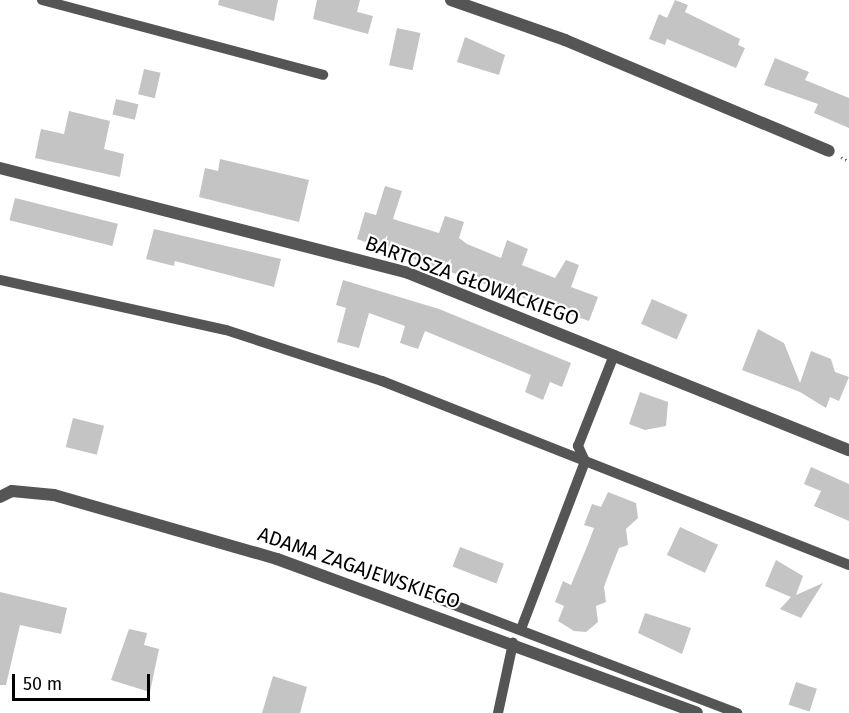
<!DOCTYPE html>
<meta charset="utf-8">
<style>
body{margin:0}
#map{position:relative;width:849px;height:713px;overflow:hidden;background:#fff;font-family:"Fira Sans",sans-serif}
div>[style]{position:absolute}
.building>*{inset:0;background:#c4c4c4;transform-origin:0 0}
.path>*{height:3px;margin-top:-1.5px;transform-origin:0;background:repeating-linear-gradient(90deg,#777 0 1.5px,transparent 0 4.5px)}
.lane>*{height:10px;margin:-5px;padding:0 5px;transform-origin:5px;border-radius:5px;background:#555}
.street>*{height:12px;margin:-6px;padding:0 6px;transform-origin:6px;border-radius:6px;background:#555}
span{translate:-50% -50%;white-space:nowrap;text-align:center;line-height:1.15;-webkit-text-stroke:4.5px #fff;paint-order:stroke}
.street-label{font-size:20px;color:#000}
.scale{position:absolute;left:12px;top:674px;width:138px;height:27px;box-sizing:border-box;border:3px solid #000;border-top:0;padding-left:8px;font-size:18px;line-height:21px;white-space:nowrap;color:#000;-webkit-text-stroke:4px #fff;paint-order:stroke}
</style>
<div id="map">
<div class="building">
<i style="clip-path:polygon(219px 0,278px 0,274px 21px,218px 5px)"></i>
<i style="clip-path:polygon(317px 0,360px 0,357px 12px,373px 16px,368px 34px,313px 19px)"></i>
<i style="clip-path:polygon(675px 0,688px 5px,685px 12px,740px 39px,738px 45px,745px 48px,736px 68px,667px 39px,665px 45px,649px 39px,659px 14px,667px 18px)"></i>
<i style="left:397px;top:28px;width:24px;height:38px;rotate:12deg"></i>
<i style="clip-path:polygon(465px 37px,505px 55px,499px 75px,457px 62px)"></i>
<i style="clip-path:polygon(775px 58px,809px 72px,805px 80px,849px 98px,849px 128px,814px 113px,818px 104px,764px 85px)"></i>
<i style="left:144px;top:69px;width:17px;height:26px;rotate:13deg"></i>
<i style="left:116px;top:99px;width:23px;height:16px;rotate:13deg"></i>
<i style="clip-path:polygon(69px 111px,110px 121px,104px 149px,124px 154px,120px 177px,35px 158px,41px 129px,64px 134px)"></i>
<i style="clip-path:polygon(220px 159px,309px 180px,299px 222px,199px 197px,205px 168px,218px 171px)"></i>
<i style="clip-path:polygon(385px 186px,402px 191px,393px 219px,439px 233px,445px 216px,464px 222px,459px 238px,467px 244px,501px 258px,507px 240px,528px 249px,522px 265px,555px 278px,566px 260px,579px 265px,571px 287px,598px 297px,589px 321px,357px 239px,365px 212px,376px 215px)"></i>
<i style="left:15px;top:198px;width:106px;height:23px;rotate:14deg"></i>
<i style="clip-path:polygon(154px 229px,281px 259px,274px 287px,175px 261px,174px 266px,146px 259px)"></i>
<i style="clip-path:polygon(343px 280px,439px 309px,571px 363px,562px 387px,550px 382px,543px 400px,525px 392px,531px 375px,425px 331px,418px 349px,400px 343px,405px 326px,369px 313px,359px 348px,337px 342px,346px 308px,336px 305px)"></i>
<i style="left:652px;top:299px;width:39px;height:27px;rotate:24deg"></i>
<i style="clip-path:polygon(758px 329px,784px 343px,800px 383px,811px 351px,831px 359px,835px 372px,849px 377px,839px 401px,830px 397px,826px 408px,800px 392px,742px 370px)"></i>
<i style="clip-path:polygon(640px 392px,668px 402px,666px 426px,645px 430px,629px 424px)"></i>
<i style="left:73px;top:418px;width:32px;height:30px;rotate:14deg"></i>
<i style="clip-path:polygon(811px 467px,849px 484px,849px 521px,814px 506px,821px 491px,804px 484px)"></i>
<i style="clip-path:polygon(608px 492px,636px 503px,638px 518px,626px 529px,628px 545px,619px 548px,611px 568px,604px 587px,606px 602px,596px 606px,598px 622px,586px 632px,574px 631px,558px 621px,564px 606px,555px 602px,563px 581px,571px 585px,588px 544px,594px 528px,584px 525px,592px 504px,601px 507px)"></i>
<i style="left:680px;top:527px;width:42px;height:31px;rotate:25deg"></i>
<i style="left:460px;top:547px;width:47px;height:21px;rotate:21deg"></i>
<i style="clip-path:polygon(776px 560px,803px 576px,796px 595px,823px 583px,801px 618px,780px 609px,791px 597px,765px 586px)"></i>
<i style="clip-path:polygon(0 592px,67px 608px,61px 634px,20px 625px,6px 685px,0 685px)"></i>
<i style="clip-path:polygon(645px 613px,691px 628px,682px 654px,638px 633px)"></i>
<i style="clip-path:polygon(129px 629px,147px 633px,144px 645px,159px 649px,150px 692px,111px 680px)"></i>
<i style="clip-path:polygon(273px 676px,307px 687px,300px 713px,262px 713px)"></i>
<i style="left:796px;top:682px;width:22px;height:24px;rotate:18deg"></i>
</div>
<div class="path">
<i style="left:841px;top:157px;width:9px;rotate:27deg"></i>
</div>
<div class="lane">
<i style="left:42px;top:0;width:291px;rotate:14.9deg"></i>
<i style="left:0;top:280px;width:231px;rotate:12.5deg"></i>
<i style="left:226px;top:330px;width:164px;rotate:18.1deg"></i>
<i style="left:382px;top:381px;width:502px;rotate:21.5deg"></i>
<i style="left:428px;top:595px;width:331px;rotate:20.9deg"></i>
<i style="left:521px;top:629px;width:180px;rotate:-69.1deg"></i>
<i style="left:585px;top:461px;width:17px;rotate:-115deg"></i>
<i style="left:578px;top:446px;width:98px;rotate:-68.4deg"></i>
<i style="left:498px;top:713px;width:72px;rotate:-77.9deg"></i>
</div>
<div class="street">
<i style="left:451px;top:0;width:121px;rotate:19.3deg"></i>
<i style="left:565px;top:40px;width:286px;rotate:22.8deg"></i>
<i style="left:0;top:168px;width:421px;rotate:14.4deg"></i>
<i style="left:408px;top:273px;width:475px;rotate:21.9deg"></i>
<i style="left:0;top:497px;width:13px;rotate:-27deg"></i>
<i style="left:12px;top:491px;width:42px;rotate:5.4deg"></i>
<i style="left:54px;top:495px;width:232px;rotate:16deg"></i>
<i style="left:277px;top:559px;width:447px;rotate:20.1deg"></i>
</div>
<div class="street-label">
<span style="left:472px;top:281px;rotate:20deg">BARTOSZA GŁOWACKIEGO</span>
<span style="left:359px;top:568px;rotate:19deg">ADAMA ZAGAJEWSKIEGO</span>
</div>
<div class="scale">50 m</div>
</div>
